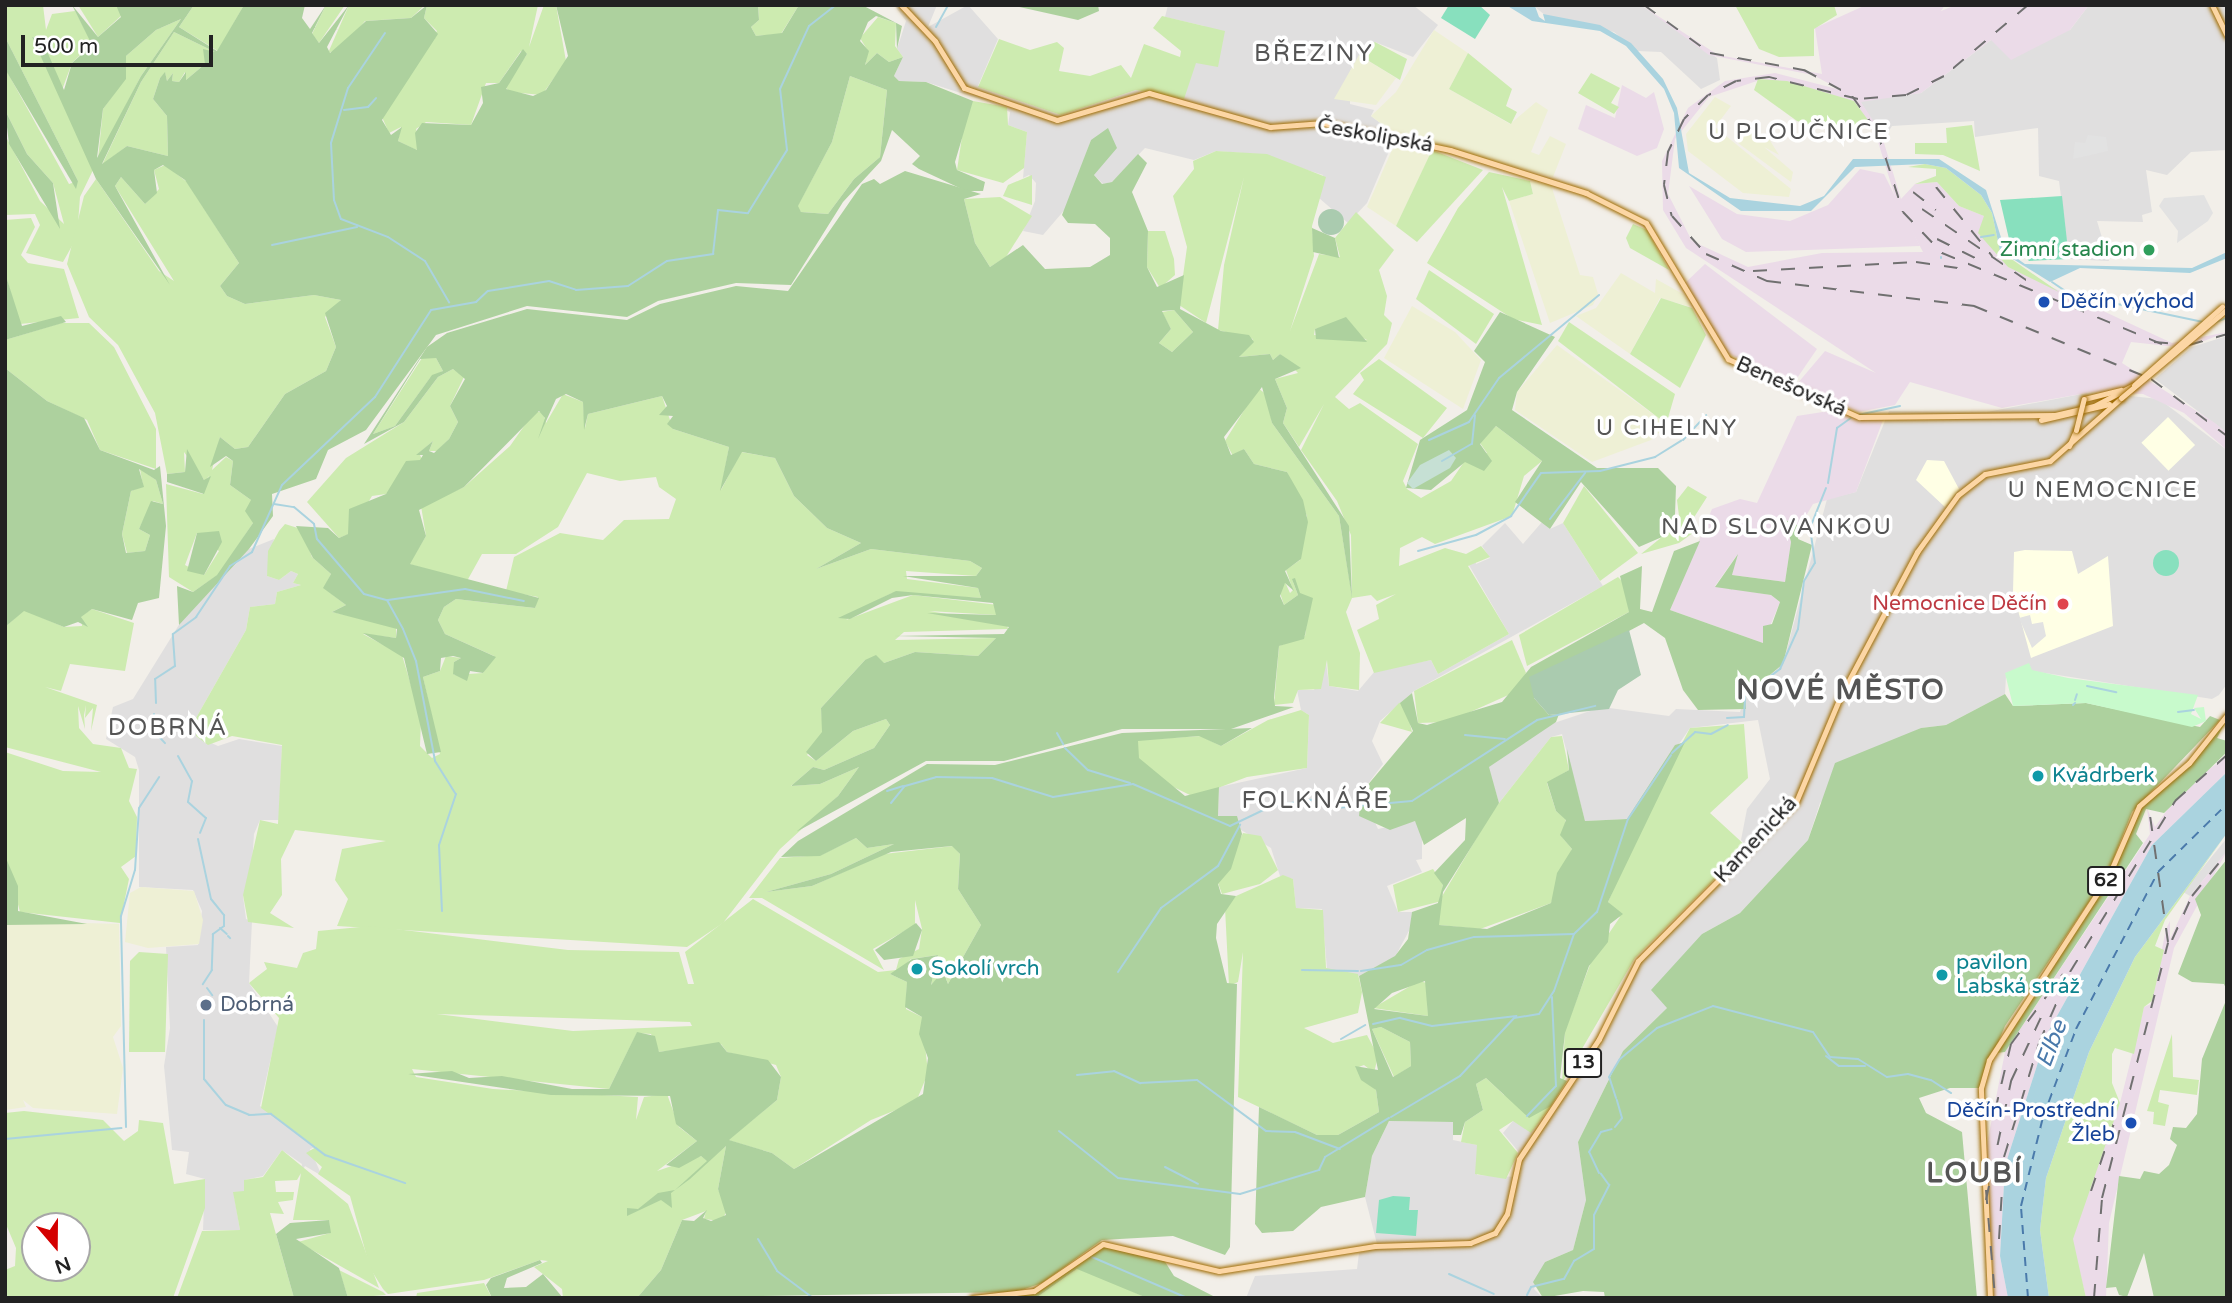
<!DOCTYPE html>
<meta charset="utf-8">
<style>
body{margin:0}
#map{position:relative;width:2232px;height:1303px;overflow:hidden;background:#f2efe9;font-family:"Varela Round",sans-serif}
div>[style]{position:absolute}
.residential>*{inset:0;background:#e0dfdf}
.industrial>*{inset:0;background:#ebdbe8}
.education>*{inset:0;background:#ffffe5;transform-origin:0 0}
.farmland>*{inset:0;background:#eef0d5}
.grass>*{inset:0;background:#cdebb0}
.forest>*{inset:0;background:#add19e}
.wetland>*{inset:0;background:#c6e0d4}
.cemetery>*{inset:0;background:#aacbaf}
.round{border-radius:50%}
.park>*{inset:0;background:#c8facc}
.pitch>*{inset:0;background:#88e0be}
.parking>*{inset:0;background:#e2e2e2}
.water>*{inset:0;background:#aad3df}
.stream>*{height:2px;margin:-1px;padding:0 1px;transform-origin:1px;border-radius:1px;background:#aad3df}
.ferry>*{height:2px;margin-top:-1px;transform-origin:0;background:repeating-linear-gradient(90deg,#4a7aab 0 9px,transparent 0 16px)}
.roads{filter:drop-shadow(0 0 2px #a06b00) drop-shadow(0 0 2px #a06b00)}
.major>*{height:5px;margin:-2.5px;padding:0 2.5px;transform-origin:2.5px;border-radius:2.5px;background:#fcd6a4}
.rail>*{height:2px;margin-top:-1px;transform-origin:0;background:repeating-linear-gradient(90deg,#707070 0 14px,transparent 0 28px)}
.bridges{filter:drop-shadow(0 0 2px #a06b00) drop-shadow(0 0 2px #a06b00)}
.major-bridge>*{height:5px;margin:-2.5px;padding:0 2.5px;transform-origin:2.5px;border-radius:2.5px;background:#fcd6a4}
.dots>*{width:19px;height:19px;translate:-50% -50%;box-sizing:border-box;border:4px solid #fff;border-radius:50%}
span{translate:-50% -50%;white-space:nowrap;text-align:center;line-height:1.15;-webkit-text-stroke:7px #fff;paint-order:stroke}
.shield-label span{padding:2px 5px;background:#fff;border:2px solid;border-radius:5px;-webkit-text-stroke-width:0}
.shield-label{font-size:19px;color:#222;font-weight:700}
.street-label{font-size:21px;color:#222}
.leisure-label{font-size:21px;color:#27864d}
.right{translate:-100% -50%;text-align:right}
.transit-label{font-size:21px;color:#164399}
.left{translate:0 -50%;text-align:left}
.health-label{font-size:21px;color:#be3a42}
.culture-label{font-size:21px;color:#0d838f}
.service-label{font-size:21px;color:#4e5e75}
.neighbourhood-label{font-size:23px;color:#555;letter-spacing:2px}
.water-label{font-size:23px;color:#4a7aab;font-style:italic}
.quarter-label{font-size:24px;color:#555;letter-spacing:2px}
.district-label{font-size:28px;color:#555;font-weight:700;letter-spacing:2px}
.frame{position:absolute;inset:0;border:7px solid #222;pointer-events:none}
.north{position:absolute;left:21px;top:1212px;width:70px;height:70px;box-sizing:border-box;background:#fff;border:2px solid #a7a7a7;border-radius:50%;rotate:160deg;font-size:19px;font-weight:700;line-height:28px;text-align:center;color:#222}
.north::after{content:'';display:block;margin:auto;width:24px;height:32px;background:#d40000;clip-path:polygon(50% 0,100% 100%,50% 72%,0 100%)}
.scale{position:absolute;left:21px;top:35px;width:192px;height:32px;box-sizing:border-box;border:4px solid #222;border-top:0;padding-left:9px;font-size:21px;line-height:24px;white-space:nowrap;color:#222;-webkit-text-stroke:5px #fff;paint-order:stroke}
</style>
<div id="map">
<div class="residential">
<i style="clip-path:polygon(894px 5px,937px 5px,928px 27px,968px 5px,998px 39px,978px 86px,1061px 115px,1136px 90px,1183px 99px,1204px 26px,1165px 17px,1168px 5px,1413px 5px,1438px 25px,1413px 57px,1375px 42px,1350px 71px,1350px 104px,1374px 110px,1371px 116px,1396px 135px,1367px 203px,1348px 223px,1319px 198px,1323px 175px,1257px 154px,1216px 151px,1194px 160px,1145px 148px,1112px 182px,1103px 184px,1094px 175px,1102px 161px,1091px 140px,1067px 207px,1043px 235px,1023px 231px,1035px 201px,1036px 183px,1029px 175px,1023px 178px,1027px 132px,1008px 125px,1010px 112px,986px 101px,926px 82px,899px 81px,894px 76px,903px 57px,897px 49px,906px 21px)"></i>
<i style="clip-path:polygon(1533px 5px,1641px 5px,1717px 58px,1720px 80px,1701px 89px,1661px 52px,1637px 51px,1614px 32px,1547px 17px)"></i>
<i style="clip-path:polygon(2089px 5px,2227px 5px,2227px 150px,2191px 152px,2167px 175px,2146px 170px,2152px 212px,2142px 215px,2143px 222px,2097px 221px,2109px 261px,2069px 259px,2059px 181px,2039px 176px,2038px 128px,1975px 137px,1974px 121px,1892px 126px,1883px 140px,1860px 101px,1921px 93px,1991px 40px,2070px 30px)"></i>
<i style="clip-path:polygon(2227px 336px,2227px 433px,2155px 379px,2192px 347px)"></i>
<i style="clip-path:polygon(2092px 392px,2159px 399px,2227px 450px,2227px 684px,2219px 695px,2212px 699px,2032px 671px,2006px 676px,2005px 694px,1946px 725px,1921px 728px,1882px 747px,1820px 803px,1808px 840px,1740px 913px,1702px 934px,1667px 1008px,1623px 1051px,1578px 1142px,1586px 1200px,1573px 1250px,1545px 1262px,1534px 1289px,1543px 1298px,1246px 1298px,1255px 1276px,1357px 1269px,1359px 1253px,1378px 1248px,1365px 1197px,1372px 1156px,1389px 1121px,1453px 1122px,1453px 1140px,1477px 1145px,1477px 1175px,1516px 1177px,1518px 1151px,1503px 1133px,1513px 1121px,1552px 1116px,1608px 1031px,1641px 961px,1751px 852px,1741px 840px,1747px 809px,1770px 779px,1758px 720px,1690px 728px,1627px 819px,1585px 821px,1562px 734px,1551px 737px,1499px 803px,1488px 767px,1542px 727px,1602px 707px,1669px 716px,1676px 709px,1740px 712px,1745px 697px,1783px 664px,1827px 499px,1856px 492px,1889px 411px,1987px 412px)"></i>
<i style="clip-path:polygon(1542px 522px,1550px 529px,1563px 523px,1603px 586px,1414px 691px,1380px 721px,1372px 741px,1383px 764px,1361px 793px,1378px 829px,1415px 821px,1422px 828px,1422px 859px,1416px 860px,1422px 872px,1387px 886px,1398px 912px,1412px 912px,1411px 927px,1395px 957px,1359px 976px,1327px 969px,1322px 909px,1296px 908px,1293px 879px,1280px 876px,1271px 848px,1218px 816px,1219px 787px,1307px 768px,1309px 715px,1301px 710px,1297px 690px,1314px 690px,1326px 661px,1329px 686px,1358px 691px,1375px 671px,1431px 660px,1438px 674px,1509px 634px,1466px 560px,1475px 555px,1476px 564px,1490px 558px,1482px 546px,1505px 523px,1523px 544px)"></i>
<i style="clip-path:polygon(274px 539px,267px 576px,279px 580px,291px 571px,298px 574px,293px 583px,301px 585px,277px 592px,275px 604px,250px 607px,246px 630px,196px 718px,196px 736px,218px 746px,239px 739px,282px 746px,279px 820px,260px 820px,254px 834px,251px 879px,243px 896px,246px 919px,252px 921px,249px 983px,278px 1027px,260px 1106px,316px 1147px,310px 1149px,322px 1176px,305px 1166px,300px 1175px,302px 1164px,282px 1150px,263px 1176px,245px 1180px,244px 1192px,234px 1195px,240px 1230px,203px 1230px,205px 1179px,186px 1174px,189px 1152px,172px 1150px,164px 1066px,170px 1028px,166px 947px,198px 945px,202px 911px,193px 890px,139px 887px,139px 770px,135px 757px,106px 739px,113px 707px,133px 699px,190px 607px,249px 549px)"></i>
<i style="clip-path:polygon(2227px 838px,2227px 851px,2190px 896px,2183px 892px)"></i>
</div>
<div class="industrial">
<i style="clip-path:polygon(evenodd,1641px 5px,1718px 55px,1822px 74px,1815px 28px,1866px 5px,1945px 5px,1941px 11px,1956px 5px,2089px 5px,2070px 30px,2011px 60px,1991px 40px,1921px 93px,1861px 102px,1881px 133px,1901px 199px,1915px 184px,1937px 182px,1959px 206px,1984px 216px,2008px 267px,2172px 343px,2227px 332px,2186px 348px,2131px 342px,2122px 363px,2215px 423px,2227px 433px,2227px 450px,2184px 413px,2143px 394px,2092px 392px,2002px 408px,1910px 382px,1895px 405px,1858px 412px,1797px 384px,1825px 351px,1876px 373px,1686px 248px,1663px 210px,1662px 161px,1688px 108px,1725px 81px,1775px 73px,1841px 90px,1813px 75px,1709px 55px,1641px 5px,1763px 79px,1854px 101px,1874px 129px,1897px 203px,1923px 252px,1822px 253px,1748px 267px,1692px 241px,1668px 194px,1675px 139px,1709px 97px,1763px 79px)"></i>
<i style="clip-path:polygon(1622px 85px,1646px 98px,1654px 92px,1664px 129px,1657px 148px,1637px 156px,1578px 129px,1586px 105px,1615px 118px)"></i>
<i style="clip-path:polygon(1860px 169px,1884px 174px,1920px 246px,1746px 252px,1722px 239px,1689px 186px,1737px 214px,1790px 221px,1828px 205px)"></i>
<i style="clip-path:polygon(1705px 264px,1817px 349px,1793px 384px,1725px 352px,1685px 283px)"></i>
<i style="clip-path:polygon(1829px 411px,1883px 420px,1856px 492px,1813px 504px,1800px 526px,1786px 521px,1791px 542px,1785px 582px,1732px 575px,1737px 555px,1715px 586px,1771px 595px,1780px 602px,1763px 643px,1670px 610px,1712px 509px,1740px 499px,1757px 503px,1797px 416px)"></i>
<i style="clip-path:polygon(2227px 757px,2227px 772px,2152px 845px,2047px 1034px,2005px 1166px,2000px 1256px,2008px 1298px,1994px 1298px,1986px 1149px,2005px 1052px,2150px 834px,2147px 808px,2155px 827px,2185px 785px)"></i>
<i style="clip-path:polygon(2227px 851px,2174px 948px,2109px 1223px,2106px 1298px,2086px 1298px,2072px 1240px,2076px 1219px,2120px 1103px,2144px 1007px,2151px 1004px,2166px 929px,2170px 921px,2170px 939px,2190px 896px)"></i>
</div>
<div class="education">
<i style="left:2168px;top:417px;width:39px;height:37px;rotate:46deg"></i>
<i style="clip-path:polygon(1927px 460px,1944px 461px,1959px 489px,1945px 507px,1916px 480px)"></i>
<i style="clip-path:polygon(2025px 550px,2072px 551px,2078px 574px,2108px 556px,2113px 626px,2031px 658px,2013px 592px,2014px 552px)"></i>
</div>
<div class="farmland">
<i style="clip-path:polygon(1434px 30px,1468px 53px,1449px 89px,1510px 124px,1536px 102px,1548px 110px,1531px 152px,1539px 155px,1550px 136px,1566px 144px,1553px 177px,1396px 135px,1371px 116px,1396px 92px)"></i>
<i style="clip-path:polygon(1359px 55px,1396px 78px,1376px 105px,1334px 99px)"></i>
<i style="clip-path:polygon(1715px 97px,1731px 106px,1715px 127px,1791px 189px,1789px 197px,1743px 193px,1688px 151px,1686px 134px)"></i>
<i style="clip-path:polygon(1752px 127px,1769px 139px,1779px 155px,1764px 147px,1793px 172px,1791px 182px,1738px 143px)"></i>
<i style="clip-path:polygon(1395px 143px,1432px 151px,1396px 226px,1367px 207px)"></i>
<i style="clip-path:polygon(1530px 181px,1551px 185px,1580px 275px,1593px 277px,1598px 294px,1593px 305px,1550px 323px,1509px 201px,1533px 194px)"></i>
<i style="clip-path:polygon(1621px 273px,1655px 293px,1656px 279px,1683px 294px,1691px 307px,1660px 298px,1630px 354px,1576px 316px,1596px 308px)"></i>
<i style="clip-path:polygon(1412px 306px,1455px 332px,1481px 360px,1463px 409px,1384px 358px)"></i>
<i style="clip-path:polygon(1557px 345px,1664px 422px,1664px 428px,1651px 440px,1592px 462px,1515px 410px,1517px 392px)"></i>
<i style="clip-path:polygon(141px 887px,194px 891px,203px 920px,199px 944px,148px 948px,125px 942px,130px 893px)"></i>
<i style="clip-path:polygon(17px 921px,119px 924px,121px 1026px,113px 1037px,123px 1068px,117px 1114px,33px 1108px,23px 1100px,26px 1107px,5px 1110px,5px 925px)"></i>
</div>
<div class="grass">
<i style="clip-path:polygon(5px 5px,43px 5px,46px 30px,52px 14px,75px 11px,92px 43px,72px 63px,62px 90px,42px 40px,32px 37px,94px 168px,80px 197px,77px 237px,63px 262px,26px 253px,40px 225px,35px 214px,5px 215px,5px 135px,40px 201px,64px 224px,53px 183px,27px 154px,5px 110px,5px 68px,69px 184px,78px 181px,5px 37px)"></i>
<i style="clip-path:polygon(78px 5px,116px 5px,122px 15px,98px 37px)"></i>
<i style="clip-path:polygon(194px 5px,244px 5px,218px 51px,179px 27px)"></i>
<i style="clip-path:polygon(326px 5px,345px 5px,319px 43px,312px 34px)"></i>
<i style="clip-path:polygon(349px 5px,425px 5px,411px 18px,365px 21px,343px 48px,328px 53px)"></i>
<i style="clip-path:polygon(427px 5px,538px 5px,529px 47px,544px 5px,556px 5px,566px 61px,542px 95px,510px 92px,505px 87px,527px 54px,521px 51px,499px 83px,486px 83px,471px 125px,426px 122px,416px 129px,421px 147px,416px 150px,398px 141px,401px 127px,389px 133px,382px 117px,437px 31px,424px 18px)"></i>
<i style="clip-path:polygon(758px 5px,799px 5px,781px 34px,756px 36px,751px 27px,759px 20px)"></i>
<i style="clip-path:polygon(1735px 5px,1834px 5px,1837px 15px,1814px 29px,1814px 56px,1779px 57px,1759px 49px)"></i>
<i style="clip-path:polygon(1162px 16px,1225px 31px,1218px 67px,1196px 63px,1184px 99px,1136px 90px,1061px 115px,978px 87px,999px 39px,1030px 50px,1057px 42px,1064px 48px,1059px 71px,1090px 76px,1121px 65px,1131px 78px,1144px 44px,1180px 57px,1181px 51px,1153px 28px)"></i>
<i style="clip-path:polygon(878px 17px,896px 23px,895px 46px,903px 57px,889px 62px,877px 53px,865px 65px,868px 51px,860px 38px)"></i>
<i style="clip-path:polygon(181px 19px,141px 76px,98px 159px,103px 109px,126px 77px,126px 56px,156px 30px)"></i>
<i style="clip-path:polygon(174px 32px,215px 52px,206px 51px,205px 64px,186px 80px,185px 72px,179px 82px,172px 81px,173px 73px,167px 81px,165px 73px,160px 78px,153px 99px,167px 116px,168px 156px,127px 146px,102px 165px,141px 82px)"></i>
<i style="clip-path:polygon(1375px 42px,1407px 59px,1400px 80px,1359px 55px)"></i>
<i style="clip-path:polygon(1468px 53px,1512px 89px,1506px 106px,1517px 112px,1511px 124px,1449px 89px)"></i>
<i style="clip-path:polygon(1591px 73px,1620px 88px,1611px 103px,1619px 107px,1614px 114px,1578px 93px)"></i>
<i style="clip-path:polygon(850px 76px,887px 90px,880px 157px,854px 179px,828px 214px,801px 212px,797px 207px,832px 142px)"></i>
<i style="clip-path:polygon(1758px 79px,1787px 81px,1854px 101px,1871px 124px,1816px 127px,1797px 121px,1754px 90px)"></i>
<i style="clip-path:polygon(973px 101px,1007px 107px,1008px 125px,1027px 132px,1024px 168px,1003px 183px,957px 170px,967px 104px)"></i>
<i style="clip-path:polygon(1972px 125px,1980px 171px,1943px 155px,1915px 154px,1915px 143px,1947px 143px,1946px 128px)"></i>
<i style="clip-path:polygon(1432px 150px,1483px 170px,1417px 242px,1396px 226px)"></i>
<i style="clip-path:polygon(evenodd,1216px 151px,1267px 154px,1326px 177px,1312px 226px,1314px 256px,1290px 331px,1319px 254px,1340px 257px,1335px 238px,1356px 212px,1394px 250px,1379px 270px,1387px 296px,1384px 315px,1392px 323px,1387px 344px,1335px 397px,1349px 409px,1360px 403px,1418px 444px,1403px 481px,1407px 489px,1421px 498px,1451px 481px,1464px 462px,1487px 453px,1480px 443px,1496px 426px,1542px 461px,1524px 476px,1512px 516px,1435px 544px,1422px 537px,1400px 548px,1399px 566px,1445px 548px,1466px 554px,1481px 546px,1490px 557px,1468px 566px,1509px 634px,1438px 674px,1431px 660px,1374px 673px,1357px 630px,1379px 619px,1376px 605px,1396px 594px,1377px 601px,1371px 595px,1352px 598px,1346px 612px,1360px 653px,1359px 690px,1329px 686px,1327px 660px,1321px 689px,1298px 690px,1293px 703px,1274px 705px,1279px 646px,1305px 636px,1308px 613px,1292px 579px,1298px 595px,1284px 605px,1280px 593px,1285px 582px,1290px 593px,1293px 590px,1286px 570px,1300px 560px,1307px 516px,1287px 472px,1254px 464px,1244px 449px,1233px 456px,1225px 441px,1258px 388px,1267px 395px,1272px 423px,1339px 516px,1352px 596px,1351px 535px,1337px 501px,1301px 450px,1324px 404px,1299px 447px,1283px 423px,1287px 408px,1275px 379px,1298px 373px,1280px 354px,1273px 360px,1270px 354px,1239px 357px,1253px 339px,1218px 330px,1224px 265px,1244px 177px,1206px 323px,1179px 305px,1187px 247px,1173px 196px,1194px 169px,1193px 161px,1216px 151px,1348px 321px,1351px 332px,1367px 340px,1314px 335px,1315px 329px,1348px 321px)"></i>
<i style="clip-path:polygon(1925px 164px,1946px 168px,1981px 195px,1992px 213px,2000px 251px,2059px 292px,2008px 267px,1978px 233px,1984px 216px,1959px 206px,1937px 182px,1915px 184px,1936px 176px,1936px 169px,1908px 167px)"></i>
<i style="clip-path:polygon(evenodd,165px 165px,187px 182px,239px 263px,220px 286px,227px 296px,245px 304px,314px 295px,341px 300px,325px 317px,336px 347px,326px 371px,285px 394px,248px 447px,235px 449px,220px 437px,212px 470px,226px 457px,233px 461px,230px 485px,251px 500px,253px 523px,219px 574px,193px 592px,169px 577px,166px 484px,203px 494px,209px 476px,205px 481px,184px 452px,185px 472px,167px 474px,155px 413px,118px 345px,89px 317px,67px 264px,84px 196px,96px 179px,159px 271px,174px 281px,115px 186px,121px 177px,145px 204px,159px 189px,154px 170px,165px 165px,197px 533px,219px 551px,204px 575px,185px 565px,197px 533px)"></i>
<i style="clip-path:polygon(1489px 172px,1530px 181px,1533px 194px,1509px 201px,1502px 187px,1542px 325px,1513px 319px,1427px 263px,1458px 208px)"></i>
<i style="clip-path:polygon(1032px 175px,1032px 205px,1003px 196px,1008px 185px)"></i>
<i style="clip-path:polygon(1000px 197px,1032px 216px,1006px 257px,990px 267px,975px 243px,964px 199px)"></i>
<i style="clip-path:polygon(31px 218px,35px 227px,21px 255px,28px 263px,64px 269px,79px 318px,20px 324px,5px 273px,5px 220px)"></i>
<i style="clip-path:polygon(1633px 224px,1647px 230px,1669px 270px,1630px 248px,1626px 238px)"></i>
<i style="clip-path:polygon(1148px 231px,1165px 231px,1174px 259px,1175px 275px,1160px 288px,1147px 267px)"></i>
<i style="clip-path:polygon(1429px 270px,1494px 314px,1476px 344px,1416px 299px)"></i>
<i style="clip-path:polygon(1661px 298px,1692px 308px,1706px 335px,1680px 388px,1630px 354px)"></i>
<i style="clip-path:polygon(1174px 310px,1193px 332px,1172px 352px,1159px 343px,1171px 329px,1162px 312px)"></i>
<i style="clip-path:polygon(1569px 322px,1675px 394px,1668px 418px,1660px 419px,1558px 341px)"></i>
<i style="clip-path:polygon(61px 323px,89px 323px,114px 347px,156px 429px,156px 469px,100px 450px,87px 420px,47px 401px,5px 368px,5px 340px)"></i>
<i style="clip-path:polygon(422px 358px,436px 358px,443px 371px,430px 378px,395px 426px,373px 434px)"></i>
<i style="clip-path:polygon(1379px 359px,1447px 408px,1423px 438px,1353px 394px,1364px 380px,1360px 373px)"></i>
<i style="clip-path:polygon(453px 369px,464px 377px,450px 406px,458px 422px,449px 439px,437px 451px,429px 451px,433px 441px,419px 453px,422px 459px,386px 494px,372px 496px,349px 534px,339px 538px,307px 502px,346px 458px,404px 422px,438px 377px)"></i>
<i style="clip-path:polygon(563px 394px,583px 402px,585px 428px,588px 414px,662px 396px,673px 429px,729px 447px,721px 490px,741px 452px,775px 458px,794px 496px,827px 528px,861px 543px,816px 569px,871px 549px,970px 561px,982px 568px,976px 576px,906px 571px,907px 579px,978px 588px,981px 598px,892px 593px,862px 608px,846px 620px,913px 595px,998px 605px,996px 615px,929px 611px,1007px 624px,1008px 629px,904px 632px,895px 640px,996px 638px,978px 656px,915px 652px,884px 663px,865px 660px,821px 708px,823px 732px,807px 755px,816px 761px,853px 731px,886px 719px,890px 725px,874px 748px,824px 770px,813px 767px,791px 786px,820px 784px,859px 767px,838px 796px,780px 849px,723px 923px,687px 947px,337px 926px,348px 899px,335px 880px,342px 849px,386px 841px,295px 830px,281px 859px,282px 895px,270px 913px,294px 928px,248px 922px,243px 895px,260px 820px,278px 824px,282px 745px,232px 736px,208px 745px,196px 736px,196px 718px,246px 630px,250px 607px,275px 604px,277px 592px,301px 585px,293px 583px,298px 574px,291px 571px,279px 580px,267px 576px,268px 551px,279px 531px,285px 524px,301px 529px,312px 557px,331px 574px,324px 588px,346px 605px,332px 612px,396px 626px,396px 638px,363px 634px,402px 655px,421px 719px,420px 746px,432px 758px,440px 754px,423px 677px,440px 671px,446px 656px,461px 658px,454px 662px,454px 675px,483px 673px,494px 656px,445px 634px,438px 620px,444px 607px,456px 599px,535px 608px,538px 597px,506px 591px,514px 557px,560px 533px,603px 540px,624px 520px,669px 519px,676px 499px,659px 487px,656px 477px,620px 481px,587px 473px,558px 527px,516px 554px,482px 554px,467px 581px,409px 564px,426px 536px,421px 506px,464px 487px,510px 446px,534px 412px,543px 412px,546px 423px)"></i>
<i style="clip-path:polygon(140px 469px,156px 480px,163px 504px,153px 501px,139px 529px,150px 535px,145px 551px,127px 553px,122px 534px,131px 491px,143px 486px)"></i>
<i style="clip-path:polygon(1584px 486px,1638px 553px,1600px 581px,1563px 523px)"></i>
<i style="clip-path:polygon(1688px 486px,1707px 497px,1691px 522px,1697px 530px,1679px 543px,1641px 554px,1668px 532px,1679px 516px,1677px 500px)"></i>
<i style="clip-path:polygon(1618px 577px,1627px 586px,1629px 612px,1527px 666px,1519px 635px)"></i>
<i style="clip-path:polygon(92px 609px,134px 623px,125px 671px,70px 664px,61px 691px,45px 687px,97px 705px,91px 731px,93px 708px,85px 718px,86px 705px,84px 715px,85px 729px,78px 706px,79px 728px,93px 744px,121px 748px,129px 768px,137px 769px,129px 801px,137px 817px,136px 856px,121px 867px,129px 879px,120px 923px,20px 912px,5px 855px,5px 752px,63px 771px,101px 772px,5px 747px,5px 627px,24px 610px,64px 627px,82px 626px,81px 616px)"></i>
<i style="clip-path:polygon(1512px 640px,1526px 673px,1515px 692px,1448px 722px,1418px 723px,1414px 691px)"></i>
<i style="clip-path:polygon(1405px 702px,1412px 732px,1380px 723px,1399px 703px)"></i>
<i style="clip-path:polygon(1301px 710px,1309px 715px,1307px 768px,1247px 777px,1194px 797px,1155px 778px,1138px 758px,1138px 740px,1201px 736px,1221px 746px,1268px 720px)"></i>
<i style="clip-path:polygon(1744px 724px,1748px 778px,1710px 813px,1747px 847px,1635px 958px,1562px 1083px,1565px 1030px,1593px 957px,1620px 917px,1608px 902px,1650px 804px,1690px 728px)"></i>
<i style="clip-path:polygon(1562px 736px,1569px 770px,1547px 783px,1556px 811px,1566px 819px,1562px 837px,1572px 849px,1551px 903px,1480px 929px,1439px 925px,1438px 902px,1398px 912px,1393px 885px,1433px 869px,1443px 884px,1441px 898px,1492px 812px,1551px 737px)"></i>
<i style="clip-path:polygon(1243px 833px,1261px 836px,1278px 870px,1260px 884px,1222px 894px,1218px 883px)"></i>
<i style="clip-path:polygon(2227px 833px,2165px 920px,2155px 946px,2164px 950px,2152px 1001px,2144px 1007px,2134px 1054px,2115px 1048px,2112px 1054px,2112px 1083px,2120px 1103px,2073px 1239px,2086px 1298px,2049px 1298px,2040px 1230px,2046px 1178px,2089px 1052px,2135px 957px)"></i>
<i style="clip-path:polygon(evenodd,856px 838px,867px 848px,894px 844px,831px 874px,766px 892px,812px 886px,884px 854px,953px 846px,960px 854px,958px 889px,981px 925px,948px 984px,944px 972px,931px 985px,938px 955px,911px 959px,898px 971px,890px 974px,907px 982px,906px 1009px,922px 1017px,928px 1073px,916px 1102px,871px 1120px,794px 1169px,772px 1153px,728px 1140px,777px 1100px,781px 1077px,776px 1065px,727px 1052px,721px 1044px,659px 1052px,651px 1034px,637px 1033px,609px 1089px,412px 1069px,416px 1077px,493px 1089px,638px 1097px,636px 1120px,644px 1097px,667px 1094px,679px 1127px,697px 1141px,657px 1171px,701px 1156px,708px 1161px,726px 1146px,718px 1189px,727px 1211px,721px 1221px,704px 1219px,706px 1211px,682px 1220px,661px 1270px,637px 1298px,563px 1298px,562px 1289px,534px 1267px,548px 1261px,540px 1260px,484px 1280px,388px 1294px,383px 1289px,370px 1268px,350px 1196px,318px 1174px,322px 1167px,306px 1153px,316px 1147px,261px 1108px,279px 1018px,249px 983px,267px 969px,264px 962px,297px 968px,303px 953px,316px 949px,318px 931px,371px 926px,568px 950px,679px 952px,688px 984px,694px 984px,685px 952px,753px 899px,878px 972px,896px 970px,899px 959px,919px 949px,922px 929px,915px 900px,915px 925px,873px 949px,884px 970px,762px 898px,749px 898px,780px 858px,821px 855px,856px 838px,437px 1014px,690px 1022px,692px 1026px,573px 1031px,437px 1014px)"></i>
<i style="clip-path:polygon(1283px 875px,1293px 879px,1296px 908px,1323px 910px,1326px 968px,1358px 974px,1362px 992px,1358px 1013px,1304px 1028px,1333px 1043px,1367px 1035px,1378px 1056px,1374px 1073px,1364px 1065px,1356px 1068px,1376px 1090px,1379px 1112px,1338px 1135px,1317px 1135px,1238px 1097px,1243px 952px,1238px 982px,1229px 986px,1225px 908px,1236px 896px)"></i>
<i style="clip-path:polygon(139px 952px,168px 954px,165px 1052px,129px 1052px,130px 961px)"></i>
<i style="clip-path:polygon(1419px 981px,1427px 983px,1428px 1016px,1373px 1008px)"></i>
<i style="clip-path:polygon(1381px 1027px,1410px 1042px,1411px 1066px,1394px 1077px,1372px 1029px)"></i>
<i style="clip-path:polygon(2172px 1034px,2173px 1077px,2199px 1080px,2197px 1095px,2160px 1090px,2158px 1102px,2169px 1105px,2165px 1126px,2153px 1124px,2154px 1112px,2147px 1111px)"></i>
<i style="clip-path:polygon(1486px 1078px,1504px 1095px,1551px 1106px,1531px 1133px,1513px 1121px,1499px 1130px,1518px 1153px,1506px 1179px,1475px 1174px,1477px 1145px,1461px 1142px,1465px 1122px,1483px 1110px,1476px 1084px)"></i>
<i style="clip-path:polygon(evenodd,24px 1111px,103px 1120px,124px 1141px,138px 1131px,139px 1120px,163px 1123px,174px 1184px,205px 1179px,205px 1208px,173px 1298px,5px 1298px,5px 1270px,15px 1266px,16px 1248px,5px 1222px,5px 1113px,24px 1111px,35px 1226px,77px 1226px,77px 1268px,35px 1268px,35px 1226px)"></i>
<i style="clip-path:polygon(282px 1150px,348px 1204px,379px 1288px,298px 1242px,330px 1233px,329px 1220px,293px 1220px,301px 1173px,297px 1180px,275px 1181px,276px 1192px,294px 1192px,293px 1200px,278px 1202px,284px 1214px,270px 1213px,294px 1298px,177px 1298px,202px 1231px,240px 1230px,233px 1192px,244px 1191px,244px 1180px,263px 1177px)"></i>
<i style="clip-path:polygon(1077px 1269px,1083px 1269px,1147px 1298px,1036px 1298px)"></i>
<i style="clip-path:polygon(339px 1270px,383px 1292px,386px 1295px,348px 1298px)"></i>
<i style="clip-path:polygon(484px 1283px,492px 1298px,416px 1298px,417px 1293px)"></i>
</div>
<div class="forest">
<i style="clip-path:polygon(evenodd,72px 5px,98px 37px,121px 17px,116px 5px,194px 5px,179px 27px,217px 51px,244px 5px,305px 5px,302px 18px,310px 29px,326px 5px,312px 33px,319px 43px,349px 5px,327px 47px,330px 53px,366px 21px,411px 18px,427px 5px,424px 18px,438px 34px,382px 120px,391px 135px,402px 127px,398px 141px,417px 150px,415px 133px,422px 123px,471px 125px,483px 103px,481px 87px,499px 83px,523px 49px,527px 54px,506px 89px,533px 96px,546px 90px,568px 56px,556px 5px,758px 5px,759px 20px,751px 27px,756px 36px,782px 33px,799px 5px,862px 5px,902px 26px,897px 49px,896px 23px,876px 16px,868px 22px,860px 41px,869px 51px,865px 65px,877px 53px,889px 62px,903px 57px,894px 76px,899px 81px,926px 82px,973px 101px,955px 162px,957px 170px,985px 182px,983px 191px,966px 191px,919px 169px,912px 164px,920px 156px,892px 130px,881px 161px,843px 202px,791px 285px,736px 283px,658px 301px,627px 317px,527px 306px,436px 335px,366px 430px,328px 450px,316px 479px,272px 494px,273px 516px,249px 549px,179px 625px,177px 586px,193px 592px,217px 575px,253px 523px,245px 511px,251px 500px,230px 485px,233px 461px,226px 456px,210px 467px,220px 437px,235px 449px,248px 447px,285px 394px,326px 371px,336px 347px,325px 313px,341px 300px,314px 295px,245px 304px,227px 296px,220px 286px,239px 263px,185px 180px,163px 165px,154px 170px,157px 193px,145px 204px,121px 177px,115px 186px,170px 285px,96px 179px,32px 37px,42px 40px,64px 90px,72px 63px,92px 45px,72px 5px,181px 19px,141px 76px,97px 158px,103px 109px,126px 79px,126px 56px,156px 30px,181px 19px,72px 5px,174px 32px,215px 52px,203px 49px,205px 64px,186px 80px,186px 72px,179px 82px,172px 81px,173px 73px,167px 81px,165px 72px,160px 78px,153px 99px,167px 116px,168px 156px,127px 146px,102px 164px,141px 82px,174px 32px,72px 5px,850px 76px,887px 90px,880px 157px,854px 179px,828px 214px,801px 212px,798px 206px,832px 142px,850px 76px)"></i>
<i style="clip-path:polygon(1010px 5px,1098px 5px,1099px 11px,1078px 20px)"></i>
<i style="clip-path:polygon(5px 37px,78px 181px,76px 189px,5px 69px)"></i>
<i style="clip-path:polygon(5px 110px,27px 154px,53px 183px,60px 229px,9px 144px)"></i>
<i style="clip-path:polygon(evenodd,1108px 128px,1117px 148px,1094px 175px,1102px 184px,1112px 182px,1138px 154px,1147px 163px,1132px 192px,1148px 231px,1147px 267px,1157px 287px,1184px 275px,1180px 309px,1221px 331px,1249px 335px,1254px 342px,1239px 357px,1270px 354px,1273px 360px,1280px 354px,1301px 368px,1275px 379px,1287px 408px,1283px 423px,1349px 526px,1352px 598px,1339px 516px,1272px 423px,1262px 387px,1224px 437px,1231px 455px,1244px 449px,1254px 464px,1287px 472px,1303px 500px,1308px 522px,1301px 559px,1285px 571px,1294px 591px,1285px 583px,1280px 596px,1284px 605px,1298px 595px,1292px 579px,1295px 578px,1300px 593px,1313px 598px,1304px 639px,1279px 646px,1274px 698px,1275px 706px,1294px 707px,1231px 729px,1122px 729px,1004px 761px,926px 761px,796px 832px,838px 796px,859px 767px,820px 784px,791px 786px,813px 767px,824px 770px,874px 748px,890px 725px,886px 719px,853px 731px,816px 761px,806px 752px,822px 732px,821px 708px,865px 660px,876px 655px,884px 663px,915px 652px,978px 656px,996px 638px,893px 636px,1004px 634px,1009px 627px,927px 613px,996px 615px,993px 603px,913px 595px,892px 598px,850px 619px,838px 618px,896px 591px,981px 598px,978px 588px,903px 576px,976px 576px,982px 568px,970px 561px,871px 549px,816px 569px,861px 543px,827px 528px,794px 496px,775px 458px,742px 452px,720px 491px,729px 447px,673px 429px,667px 424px,673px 416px,659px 415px,667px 406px,662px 396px,588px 414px,584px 430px,583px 402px,566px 394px,556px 399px,538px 439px,545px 418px,539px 411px,464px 487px,419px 510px,426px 536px,410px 564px,539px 598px,535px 608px,456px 599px,444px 607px,438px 620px,445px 634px,496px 657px,483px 673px,470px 671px,467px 681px,453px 674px,454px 662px,461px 658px,453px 656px,441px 658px,440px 671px,423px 677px,441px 752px,427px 754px,404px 658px,363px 633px,396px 638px,397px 629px,332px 612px,346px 605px,323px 588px,331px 574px,313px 558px,296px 526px,328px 528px,339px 538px,348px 534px,349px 509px,386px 494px,406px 461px,420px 460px,423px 455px,416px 455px,433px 441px,429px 451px,434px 453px,449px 439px,458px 422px,450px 406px,465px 379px,453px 369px,438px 377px,404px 422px,364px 444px,427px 347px,447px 333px,527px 309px,627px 320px,660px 304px,736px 286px,788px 291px,862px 184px,874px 179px,880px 184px,905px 171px,981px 194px,964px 199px,975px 243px,990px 267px,1023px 245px,1045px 269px,1090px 267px,1110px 255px,1110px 238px,1095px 224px,1068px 223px,1062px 215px,1091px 140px,1108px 128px,1174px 310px,1193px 332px,1172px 352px,1159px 343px,1171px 329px,1162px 311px,1174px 310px,1108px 128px,420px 359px,436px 358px,443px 371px,432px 375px,395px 426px,373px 434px,420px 359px)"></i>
<i style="clip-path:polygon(1312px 228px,1335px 238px,1339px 258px,1313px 252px)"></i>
<i style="clip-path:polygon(5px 273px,22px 326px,61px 316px,66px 322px,5px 340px)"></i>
<i style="clip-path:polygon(1500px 312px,1555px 337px,1517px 392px,1512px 410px,1597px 468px,1658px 468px,1676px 486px,1675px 515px,1662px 537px,1639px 547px,1581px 482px,1550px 529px,1515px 502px,1542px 461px,1496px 426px,1480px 444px,1492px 461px,1484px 471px,1465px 462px,1431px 490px,1406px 488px,1420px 440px,1467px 410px,1485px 362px,1474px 351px)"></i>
<i style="clip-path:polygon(1346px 317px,1367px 342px,1316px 339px,1315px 329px)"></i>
<i style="clip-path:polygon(evenodd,5px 368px,47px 401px,84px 418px,100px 450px,154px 470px,160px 466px,166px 526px,159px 598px,138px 603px,132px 620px,92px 609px,81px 617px,88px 627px,78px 622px,64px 627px,24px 611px,5px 627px,5px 368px,139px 469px,156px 480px,163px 504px,151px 501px,139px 529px,150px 535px,145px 551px,126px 553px,122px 534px,131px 491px,144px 487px,139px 469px)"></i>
<i style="clip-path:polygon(187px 449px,204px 480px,211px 476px,204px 494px,167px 482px,167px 474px,185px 472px)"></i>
<i style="clip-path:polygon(evenodd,1785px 520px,1800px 526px,1798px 539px,1812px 545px,1783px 664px,1745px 696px,1746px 709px,1698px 710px,1683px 690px,1665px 638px,1644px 623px,1595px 649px,1534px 698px,1549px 715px,1559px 714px,1556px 722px,1489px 767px,1499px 803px,1443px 892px,1439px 925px,1487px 929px,1551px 903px,1557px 873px,1572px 849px,1560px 835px,1566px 820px,1556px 811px,1547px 782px,1569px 770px,1567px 749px,1585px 821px,1627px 819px,1675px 745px,1685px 742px,1608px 902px,1623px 914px,1610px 924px,1608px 942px,1589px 966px,1565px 1033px,1560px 1078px,1567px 1081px,1551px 1106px,1529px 1118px,1486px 1078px,1476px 1084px,1483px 1110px,1465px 1122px,1461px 1135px,1453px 1135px,1453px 1122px,1389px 1121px,1372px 1156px,1365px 1197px,1321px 1207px,1293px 1231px,1262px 1233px,1255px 1224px,1259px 1107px,1317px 1135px,1338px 1135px,1379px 1112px,1376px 1090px,1361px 1080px,1355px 1066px,1378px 1070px,1359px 976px,1395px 956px,1408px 939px,1412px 912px,1438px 903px,1443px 885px,1434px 873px,1465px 840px,1466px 818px,1424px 845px,1415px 821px,1390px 830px,1359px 816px,1361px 793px,1413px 731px,1400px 703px,1412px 693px,1418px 723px,1427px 725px,1502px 702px,1531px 667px,1629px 612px,1620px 576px,1642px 566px,1640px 609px,1652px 612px,1674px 551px,1700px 541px,1670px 610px,1763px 643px,1763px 626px,1772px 624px,1780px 602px,1771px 595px,1715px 587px,1738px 554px,1732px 575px,1785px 582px,1791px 542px,1785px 520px,1425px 981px,1428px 1016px,1374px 1009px,1392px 993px,1425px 981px,1785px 520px,1381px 1027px,1410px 1042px,1411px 1066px,1393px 1077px,1372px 1029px,1381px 1027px)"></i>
<i style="clip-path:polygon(219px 531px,222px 542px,204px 575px,187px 571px,197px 533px)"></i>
<i style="clip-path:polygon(2005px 694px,2013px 706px,2086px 703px,2200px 727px,2210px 716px,2220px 720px,2132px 812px,2107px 875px,2005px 1026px,1979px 1088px,1950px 1088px,1919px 1098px,1926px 1113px,1962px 1132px,1977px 1298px,1605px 1298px,1604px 1292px,1583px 1291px,1543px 1298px,1533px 1282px,1545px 1262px,1573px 1250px,1586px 1200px,1578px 1142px,1623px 1051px,1667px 1008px,1651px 990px,1702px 934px,1740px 913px,1808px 840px,1835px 763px,1921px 728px,1946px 725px)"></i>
<i style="clip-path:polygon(2227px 719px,2217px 738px,2227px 741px,2227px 752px,2164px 813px,2146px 809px,2136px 834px,2143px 843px,2005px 1052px,1996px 1053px,2110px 878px,2143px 805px,2196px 759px)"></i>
<i style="clip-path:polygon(1252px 728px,1221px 746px,1199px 736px,1138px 741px,1139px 758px,1185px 796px,1219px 787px,1218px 816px,1237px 816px,1242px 834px,1231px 869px,1218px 884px,1221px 894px,1236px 896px,1217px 924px,1216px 938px,1227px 983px,1237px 984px,1230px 1247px,1225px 1255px,1173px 1236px,1102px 1240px,1042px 1283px,1016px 1292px,637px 1298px,661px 1270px,682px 1220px,694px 1221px,707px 1210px,703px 1218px,711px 1221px,726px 1215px,718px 1189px,726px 1146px,690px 1179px,671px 1193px,672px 1208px,661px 1200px,627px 1216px,627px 1208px,638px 1209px,658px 1193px,675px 1190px,707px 1161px,701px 1156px,679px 1168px,666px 1165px,697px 1141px,676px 1124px,670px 1096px,551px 1095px,408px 1074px,452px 1071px,469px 1078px,502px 1076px,572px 1089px,609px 1089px,637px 1032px,655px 1036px,659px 1052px,719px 1042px,727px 1052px,768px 1060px,781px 1077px,777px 1100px,729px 1140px,772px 1153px,794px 1169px,923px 1094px,928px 1058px,919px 1034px,922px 1017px,905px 1007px,907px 982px,890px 974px,912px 959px,938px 955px,931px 985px,943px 971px,948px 984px,981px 925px,958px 889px,960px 854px,952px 846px,891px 852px,812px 886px,766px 892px,831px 874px,894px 844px,867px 848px,856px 838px,820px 856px,781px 857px,798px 841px,927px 764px,995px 765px,1122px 733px)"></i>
<i style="clip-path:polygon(5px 856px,18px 886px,18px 911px,87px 924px,5px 925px)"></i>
<i style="clip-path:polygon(2227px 859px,2227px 991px,2224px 984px,2192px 982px,2178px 974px,2201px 915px,2195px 899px)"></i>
<i style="clip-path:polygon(916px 923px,922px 930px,913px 956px,884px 960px,875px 950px)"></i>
<i style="clip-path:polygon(2227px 998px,2227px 1298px,2154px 1298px,2144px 1253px,2127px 1297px,2119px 1295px,2116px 1287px,2106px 1288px,2119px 1176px,2140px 1179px,2144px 1171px,2159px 1174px,2169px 1165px,2177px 1145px,2170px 1139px,2173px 1127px,2186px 1128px,2197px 1114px,2202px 1059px)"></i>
<i style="clip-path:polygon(329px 1220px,331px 1233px,296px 1239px,339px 1268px,348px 1298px,294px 1298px,276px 1234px,290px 1223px)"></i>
<i style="clip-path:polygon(1107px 1245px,1164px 1260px,1174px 1276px,1217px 1298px,1147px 1298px,1077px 1269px,1036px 1298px,1004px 1298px,1040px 1290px,1085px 1254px)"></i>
<i style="clip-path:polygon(540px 1260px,542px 1263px,507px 1278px,504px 1288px,526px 1287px,543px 1274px,563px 1298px,492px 1298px,486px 1285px,491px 1278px)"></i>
</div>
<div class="wetland">
<i style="clip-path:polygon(1449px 450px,1456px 458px,1450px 468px,1413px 489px,1407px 483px,1420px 465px)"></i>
</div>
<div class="cemetery">
<i class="round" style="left:1318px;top:209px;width:26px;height:26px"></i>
<i style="clip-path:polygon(1629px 630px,1641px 675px,1618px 690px,1609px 709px,1549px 715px,1534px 698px,1529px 677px)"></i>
</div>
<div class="park">
<i style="clip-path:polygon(2029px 663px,2032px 670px,2068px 678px,2198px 695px,2191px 714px,2201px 719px,2194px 708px,2204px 707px,2206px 721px,2192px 727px,2086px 703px,2013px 706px,2005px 673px)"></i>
</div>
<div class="pitch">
<i style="clip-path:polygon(1449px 5px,1479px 5px,1490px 15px,1475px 39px,1441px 18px)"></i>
<i style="clip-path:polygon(2062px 196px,2069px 259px,2029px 261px,2009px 239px,2000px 200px)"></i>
<i class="round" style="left:2153px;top:550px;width:26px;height:26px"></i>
<i style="clip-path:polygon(1393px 1196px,1410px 1197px,1409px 1210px,1418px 1210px,1416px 1236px,1376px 1233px,1379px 1200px)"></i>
</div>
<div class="parking">
<i style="clip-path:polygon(2088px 135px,2106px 137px,2108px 151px,2073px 159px,2075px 142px,2085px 143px)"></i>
<i style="clip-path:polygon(2204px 195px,2213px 213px,2208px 221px,2177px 243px,2178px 231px,2159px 206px,2164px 198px)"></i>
<i style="clip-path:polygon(2030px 615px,2032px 624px,2043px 622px,2046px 636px,2032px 648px,2019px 618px)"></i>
</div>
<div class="water">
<i style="clip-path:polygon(1506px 5px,1535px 6px,1539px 17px,1545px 21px,1543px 14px,1600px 25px,1631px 43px,1663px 79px,1677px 108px,1689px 173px,1730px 198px,1800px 206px,1824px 196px,1853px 159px,1939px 159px,1986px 190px,2005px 250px,2025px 264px,2192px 268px,2227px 252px,2227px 258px,2190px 273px,2080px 268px,2050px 282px,2000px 251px,1992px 213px,1981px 195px,1946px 168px,1925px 164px,1855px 167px,1811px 211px,1741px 211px,1679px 168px,1674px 113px,1664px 89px,1626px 46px,1600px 31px,1532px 21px)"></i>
<i style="clip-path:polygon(2227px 772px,2227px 833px,2135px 957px,2089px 1052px,2046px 1178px,2040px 1230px,2049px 1298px,2008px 1298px,2000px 1256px,2005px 1166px,2047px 1034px,2152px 845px)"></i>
</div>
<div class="stream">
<i style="left:936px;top:27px;width:25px;rotate:-61deg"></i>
<i style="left:385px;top:33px;width:66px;rotate:123.9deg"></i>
<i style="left:348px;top:88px;width:58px;rotate:107.2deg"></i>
<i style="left:331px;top:143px;width:57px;rotate:87deg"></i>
<i style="left:334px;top:200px;width:20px;rotate:70deg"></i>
<i style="left:341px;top:219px;width:50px;rotate:21deg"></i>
<i style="left:388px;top:237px;width:44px;rotate:33deg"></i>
<i style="left:425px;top:261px;width:48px;rotate:59.7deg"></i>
<i style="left:344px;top:110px;width:24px;rotate:-7deg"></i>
<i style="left:368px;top:107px;width:12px;rotate:-48deg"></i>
<i style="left:1981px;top:237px;width:13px;rotate:-9deg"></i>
<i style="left:272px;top:245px;width:87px;rotate:-12deg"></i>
<i style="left:1941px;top:258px;width:1px;rotate:-90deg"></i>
<i style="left:2052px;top:282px;width:22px;rotate:34deg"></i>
<i style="left:2070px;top:294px;width:136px;rotate:11.9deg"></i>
<i style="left:2213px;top:323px;width:15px;rotate:-20deg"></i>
<i style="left:1858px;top:415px;width:43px;rotate:-12.1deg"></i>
<i style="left:1429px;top:440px;width:44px;rotate:-24.2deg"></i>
<i style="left:1469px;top:422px;width:53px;rotate:-55.7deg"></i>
<i style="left:1499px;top:378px;width:130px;rotate:-39.7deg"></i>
<i style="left:1683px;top:440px;width:34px;rotate:-47deg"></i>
<i style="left:1442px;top:461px;width:34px;rotate:-30deg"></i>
<i style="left:1472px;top:444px;width:29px;rotate:-84deg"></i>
<i style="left:1828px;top:483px;width:56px;rotate:-80.7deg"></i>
<i style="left:1837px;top:428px;width:17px;rotate:-36deg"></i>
<i style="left:274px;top:504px;width:20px;rotate:9deg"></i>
<i style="left:294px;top:507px;width:26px;rotate:40deg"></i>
<i style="left:314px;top:524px;width:15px;rotate:79deg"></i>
<i style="left:317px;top:539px;width:72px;rotate:49.5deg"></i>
<i style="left:364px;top:594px;width:24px;rotate:15deg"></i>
<i style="left:387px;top:600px;width:33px;rotate:61deg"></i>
<i style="left:403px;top:629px;width:35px;rotate:68deg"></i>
<i style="left:416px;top:661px;width:102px;rotate:79.2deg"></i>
<i style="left:435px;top:761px;width:39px;rotate:58deg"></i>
<i style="left:456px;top:794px;width:54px;rotate:108.4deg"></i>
<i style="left:439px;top:845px;width:66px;rotate:87.4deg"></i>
<i style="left:1550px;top:519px;width:58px;rotate:-52.7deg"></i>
<i style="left:1418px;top:551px;width:60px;rotate:-15.4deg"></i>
<i style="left:1476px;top:535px;width:40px;rotate:-28deg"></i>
<i style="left:1511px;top:516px;width:52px;rotate:-55.1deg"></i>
<i style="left:1541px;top:473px;width:59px;rotate:-1.9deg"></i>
<i style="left:1600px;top:471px;width:57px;rotate:-14.3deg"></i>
<i style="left:1655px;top:457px;width:31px;rotate:-32deg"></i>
<i style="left:388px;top:600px;width:78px;rotate:-8.1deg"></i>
<i style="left:465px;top:589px;width:60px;rotate:11.5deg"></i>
<i style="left:2087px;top:686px;width:30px;rotate:12deg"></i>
<i style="left:2075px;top:700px;width:6px;rotate:-72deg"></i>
<i style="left:156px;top:703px;width:24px;rotate:-92deg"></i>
<i style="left:155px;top:679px;width:24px;rotate:-33deg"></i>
<i style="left:175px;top:666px;width:32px;rotate:-94deg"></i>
<i style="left:173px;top:634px;width:29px;rotate:-36deg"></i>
<i style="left:196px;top:617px;width:61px;rotate:-56.3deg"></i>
<i style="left:230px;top:566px;width:26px;rotate:-32deg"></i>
<i style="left:252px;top:552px;width:73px;rotate:-65.9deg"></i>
<i style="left:282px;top:485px;width:128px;rotate:-43.4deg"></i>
<i style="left:375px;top:397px;width:103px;rotate:-57.2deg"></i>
<i style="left:431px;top:310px;width:46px;rotate:-10.1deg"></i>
<i style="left:476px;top:302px;width:16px;rotate:-43deg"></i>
<i style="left:488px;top:291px;width:62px;rotate:-9.3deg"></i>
<i style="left:549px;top:281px;width:28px;rotate:18deg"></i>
<i style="left:576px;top:290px;width:52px;rotate:-4.4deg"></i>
<i style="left:628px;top:286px;width:46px;rotate:-32.7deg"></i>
<i style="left:667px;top:261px;width:47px;rotate:-8.7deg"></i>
<i style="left:713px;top:254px;width:44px;rotate:-83.5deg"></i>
<i style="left:718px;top:210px;width:30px;rotate:6deg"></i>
<i style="left:748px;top:213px;width:74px;rotate:-58.2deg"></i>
<i style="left:787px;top:150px;width:61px;rotate:-96.5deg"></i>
<i style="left:780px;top:89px;width:69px;rotate:-65.3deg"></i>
<i style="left:809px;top:26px;width:34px;rotate:-38deg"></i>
<i style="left:2073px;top:705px;width:3px;rotate:-45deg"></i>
<i style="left:2178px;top:712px;width:16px;rotate:-7deg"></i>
<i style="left:154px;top:714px;width:14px;rotate:107deg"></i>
<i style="left:150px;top:727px;width:22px;rotate:47deg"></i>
<i style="left:1727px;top:718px;width:17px;rotate:-3deg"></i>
<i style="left:1744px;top:717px;width:22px;rotate:-87deg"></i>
<i style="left:1745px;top:695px;width:44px;rotate:-36.6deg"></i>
<i style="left:1780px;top:669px;width:44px;rotate:-65.8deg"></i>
<i style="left:1798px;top:629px;width:48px;rotate:-82.9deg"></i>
<i style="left:1804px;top:581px;width:21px;rotate:-59deg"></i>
<i style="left:1815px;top:563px;width:35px;rotate:-98deg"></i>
<i style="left:1810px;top:528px;width:43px;rotate:-68.2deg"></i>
<i style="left:1057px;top:733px;width:13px;rotate:61deg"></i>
<i style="left:1465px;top:735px;width:40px;rotate:5.7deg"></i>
<i style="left:1065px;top:748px;width:32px;rotate:44deg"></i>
<i style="left:1088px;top:770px;width:44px;rotate:17.2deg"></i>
<i style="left:1672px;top:753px;width:31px;rotate:-42deg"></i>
<i style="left:1695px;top:732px;width:16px;rotate:7deg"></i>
<i style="left:1711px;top:734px;width:19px;rotate:-28deg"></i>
<i style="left:178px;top:756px;width:29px;rotate:61deg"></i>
<i style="left:192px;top:781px;width:21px;rotate:101deg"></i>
<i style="left:188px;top:802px;width:24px;rotate:42deg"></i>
<i style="left:206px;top:818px;width:16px;rotate:112deg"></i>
<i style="left:887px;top:791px;width:17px;rotate:-17deg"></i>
<i style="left:1320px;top:799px;width:18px;rotate:29deg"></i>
<i style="left:1336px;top:808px;width:76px;rotate:-5.3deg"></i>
<i style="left:1412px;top:801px;width:149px;rotate:-32.9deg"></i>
<i style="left:1537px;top:720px;width:60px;rotate:-13.6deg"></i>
<i style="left:891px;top:803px;width:22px;rotate:-51deg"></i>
<i style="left:905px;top:786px;width:32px;rotate:-16deg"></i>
<i style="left:936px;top:777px;width:56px;rotate:1deg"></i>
<i style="left:992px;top:778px;width:64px;rotate:17.3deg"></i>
<i style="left:1053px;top:797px;width:81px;rotate:-9.2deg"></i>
<i style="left:1133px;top:784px;width:106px;rotate:23.4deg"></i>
<i style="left:1230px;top:826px;width:47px;rotate:-25.5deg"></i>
<i style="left:1272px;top:806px;width:45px;rotate:-9deg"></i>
<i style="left:198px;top:839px;width:61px;rotate:77.8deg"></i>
<i style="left:211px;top:899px;width:21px;rotate:51deg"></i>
<i style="left:224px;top:915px;width:11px;rotate:90deg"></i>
<i style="left:224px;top:926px;width:14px;rotate:144deg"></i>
<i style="left:213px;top:934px;width:36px;rotate:92deg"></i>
<i style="left:212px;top:970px;width:17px;rotate:123deg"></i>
<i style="left:220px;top:928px;width:9px;rotate:41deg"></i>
<i style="left:228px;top:936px;width:3px;rotate:45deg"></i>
<i style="left:1302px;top:970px;width:56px;rotate:1deg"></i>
<i style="left:1361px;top:971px;width:40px;rotate:-8.5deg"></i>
<i style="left:1401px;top:965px;width:30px;rotate:-30deg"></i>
<i style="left:1427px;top:950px;width:49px;rotate:-15.5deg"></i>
<i style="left:1474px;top:937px;width:100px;rotate:-1.7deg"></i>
<i style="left:1118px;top:972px;width:77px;rotate:-56.1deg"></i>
<i style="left:1161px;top:908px;width:71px;rotate:-36.4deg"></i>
<i style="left:1218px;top:866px;width:47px;rotate:-61.8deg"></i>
<i style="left:207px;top:988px;width:9px;rotate:54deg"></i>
<i style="left:204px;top:1020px;width:59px;rotate:90deg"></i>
<i style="left:204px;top:1079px;width:34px;rotate:50deg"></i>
<i style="left:226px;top:1105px;width:25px;rotate:23deg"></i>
<i style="left:249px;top:1115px;width:22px;rotate:-3deg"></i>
<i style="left:271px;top:1114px;width:68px;rotate:37.2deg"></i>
<i style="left:325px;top:1155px;width:85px;rotate:19.3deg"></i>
<i style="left:1373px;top:1024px;width:28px;rotate:-13deg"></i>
<i style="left:1400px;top:1018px;width:33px;rotate:14deg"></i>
<i style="left:1432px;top:1026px;width:85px;rotate:-6.8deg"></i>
<i style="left:1341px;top:1039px;width:28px;rotate:-30deg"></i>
<i style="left:1826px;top:1056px;width:16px;rotate:38deg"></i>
<i style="left:1839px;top:1066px;width:26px"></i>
<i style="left:1077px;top:1075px;width:37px;rotate:-6deg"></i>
<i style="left:1114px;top:1071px;width:29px;rotate:25deg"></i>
<i style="left:1140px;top:1083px;width:57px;rotate:-3deg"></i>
<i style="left:1197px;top:1080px;width:86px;rotate:36.5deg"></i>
<i style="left:1266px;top:1131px;width:29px;rotate:2deg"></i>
<i style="left:1295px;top:1132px;width:48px;rotate:20.7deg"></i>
<i style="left:1616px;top:1098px;width:22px;rotate:-108deg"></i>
<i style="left:1609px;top:1077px;width:21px;rotate:-59deg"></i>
<i style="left:1620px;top:1059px;width:48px;rotate:-40deg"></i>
<i style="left:1657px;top:1028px;width:60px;rotate:-21.4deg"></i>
<i style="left:1713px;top:1006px;width:103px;rotate:14.6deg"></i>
<i style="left:1813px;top:1032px;width:30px;rotate:56deg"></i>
<i style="left:1830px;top:1057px;width:28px;rotate:4deg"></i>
<i style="left:1858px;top:1059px;width:34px;rotate:32deg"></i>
<i style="left:1887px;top:1077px;width:21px;rotate:-8deg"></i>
<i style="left:1908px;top:1074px;width:24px;rotate:15deg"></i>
<i style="left:1931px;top:1080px;width:24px;rotate:33deg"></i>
<i style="left:1984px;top:1102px;width:6px;rotate:9deg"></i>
<i style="left:1527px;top:1116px;width:42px;rotate:-46deg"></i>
<i style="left:1556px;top:1086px;width:89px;rotate:-92.6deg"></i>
<i style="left:1391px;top:1117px;width:80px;rotate:-30.7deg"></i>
<i style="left:1460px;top:1076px;width:79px;rotate:-47deg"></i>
<i style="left:1514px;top:1018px;width:25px;rotate:-9deg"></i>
<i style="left:1539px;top:1014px;width:27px;rotate:-57deg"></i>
<i style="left:1554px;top:991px;width:60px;rotate:-70.7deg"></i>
<i style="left:1574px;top:934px;width:32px;rotate:-44deg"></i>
<i style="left:1597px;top:912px;width:98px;rotate:-71.6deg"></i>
<i style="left:1628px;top:819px;width:77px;rotate:-56.1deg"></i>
<i style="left:126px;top:1127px;width:211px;rotate:-91.4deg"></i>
<i style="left:121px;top:916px;width:48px;rotate:-73.1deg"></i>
<i style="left:135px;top:870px;width:62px;rotate:-86.3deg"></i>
<i style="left:139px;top:808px;width:37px;rotate:-57deg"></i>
<i style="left:1615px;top:1127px;width:11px;rotate:-52deg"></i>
<i style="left:1622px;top:1118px;width:19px;rotate:-106deg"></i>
<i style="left:1059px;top:1131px;width:75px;rotate:38.5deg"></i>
<i style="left:1118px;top:1178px;width:123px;rotate:7.5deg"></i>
<i style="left:1240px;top:1194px;width:83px;rotate:-16.9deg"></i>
<i style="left:1319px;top:1170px;width:14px;rotate:-65deg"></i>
<i style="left:1325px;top:1157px;width:75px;rotate:-31.4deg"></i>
<i style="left:5px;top:1139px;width:117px;rotate:-5.4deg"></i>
<i style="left:1165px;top:1167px;width:37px;rotate:27deg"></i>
<i style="left:1599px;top:1173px;width:23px;rotate:-115deg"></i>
<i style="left:1589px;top:1152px;width:23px;rotate:-59deg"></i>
<i style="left:1601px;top:1132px;width:11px;rotate:-15deg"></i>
<i style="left:758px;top:1239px;width:37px;rotate:59deg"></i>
<i style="left:777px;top:1271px;width:45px;rotate:36.9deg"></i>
<i style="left:1092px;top:1257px;width:103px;rotate:23.3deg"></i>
<i style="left:1449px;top:1274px;width:49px;rotate:24deg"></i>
<i style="left:1527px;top:1295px;width:9px;rotate:-63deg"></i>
<i style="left:1531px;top:1287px;width:34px;rotate:-14deg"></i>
<i style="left:1564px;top:1279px;width:21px;rotate:-61deg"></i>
<i style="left:1574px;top:1261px;width:23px;rotate:-31deg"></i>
<i style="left:1594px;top:1249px;width:34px;rotate:-90deg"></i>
<i style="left:1594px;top:1215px;width:34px;rotate:-63deg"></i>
<i style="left:1609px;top:1185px;width:14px;rotate:-126deg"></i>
</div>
<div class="ferry">
<i style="left:2028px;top:1298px;width:92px;rotate:-94.4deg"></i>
<i style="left:2021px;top:1206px;width:92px;rotate:-76.1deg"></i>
<i style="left:2043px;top:1117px;width:94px;rotate:-69.4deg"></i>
<i style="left:2076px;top:1029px;width:177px;rotate:-62.4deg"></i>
<i style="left:2158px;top:872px;width:97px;rotate:-44.6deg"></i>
</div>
<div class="roads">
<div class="major">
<i style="left:901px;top:5px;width:50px;rotate:46.6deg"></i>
<i style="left:935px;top:41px;width:55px;rotate:58.3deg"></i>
<i style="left:964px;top:88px;width:98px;rotate:19deg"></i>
<i style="left:1057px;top:120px;width:96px;rotate:-16.4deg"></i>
<i style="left:1149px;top:93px;width:126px;rotate:15.7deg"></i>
<i style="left:1270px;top:127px;width:53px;rotate:-4.3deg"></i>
<i style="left:1323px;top:123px;width:130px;rotate:12deg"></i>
<i style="left:1450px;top:150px;width:143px;rotate:17.5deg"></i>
<i style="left:1586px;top:193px;width:67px;rotate:26.6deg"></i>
<i style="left:1646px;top:223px;width:159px;rotate:58.9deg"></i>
<i style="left:1728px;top:359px;width:143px;rotate:23.9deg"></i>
<i style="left:1859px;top:417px;width:196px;rotate:-0.6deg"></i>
<i style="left:2055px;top:415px;width:40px;rotate:-13deg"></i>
<i style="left:2094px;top:406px;width:45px;rotate:-27.7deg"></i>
<i style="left:2212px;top:5px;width:34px;rotate:64deg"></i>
<i style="left:2084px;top:399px;width:38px;rotate:-14deg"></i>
<i style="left:2041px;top:420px;width:70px;rotate:-13.2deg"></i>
<i style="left:2069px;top:446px;width:17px;rotate:-66deg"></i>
<i style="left:972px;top:1298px;width:62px;rotate:-6.4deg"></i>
<i style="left:1034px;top:1291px;width:83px;rotate:-34.3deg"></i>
<i style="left:1103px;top:1244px;width:119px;rotate:13.1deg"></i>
<i style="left:1219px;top:1271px;width:158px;rotate:-9.1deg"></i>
<i style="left:1375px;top:1246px;width:95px;rotate:-1.8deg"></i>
<i style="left:1470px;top:1243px;width:27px;rotate:-22deg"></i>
<i style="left:1495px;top:1233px;width:22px;rotate:-58deg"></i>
<i style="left:1507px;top:1214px;width:56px;rotate:-77.7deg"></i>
<i style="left:1519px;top:1159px;width:144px;rotate:-56.3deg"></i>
<i style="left:1599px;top:1039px;width:87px;rotate:-63.4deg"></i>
<i style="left:1638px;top:961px;width:224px;rotate:-45.2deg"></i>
<i style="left:1796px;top:802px;width:116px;rotate:-67.2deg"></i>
<i style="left:1841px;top:695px;width:162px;rotate:-62deg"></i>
<i style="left:1917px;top:552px;width:70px;rotate:-54.3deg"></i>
<i style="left:1958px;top:495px;width:34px;rotate:-38deg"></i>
<i style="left:1985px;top:474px;width:66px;rotate:-11.3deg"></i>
<i style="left:2050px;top:461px;width:95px;rotate:-41.6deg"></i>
<i style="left:1990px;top:1298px;width:210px;rotate:-92.5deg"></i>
<i style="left:1981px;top:1088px;width:29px;rotate:-74deg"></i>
<i style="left:1989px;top:1060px;width:221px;rotate:-57deg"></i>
<i style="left:2109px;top:875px;width:75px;rotate:-66.5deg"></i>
<i style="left:2139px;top:806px;width:66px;rotate:-40.7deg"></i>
<i style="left:2189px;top:763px;width:61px;rotate:-51.6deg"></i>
</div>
</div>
<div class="rail">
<i style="left:1644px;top:5px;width:82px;rotate:36deg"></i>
<i style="left:1710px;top:53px;width:96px;rotate:10.3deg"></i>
<i style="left:1804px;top:70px;width:55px;rotate:28.4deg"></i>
<i style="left:1852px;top:96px;width:43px;rotate:54.5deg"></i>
<i style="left:1877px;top:131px;width:85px;rotate:72.2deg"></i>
<i style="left:1903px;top:212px;width:57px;rotate:46.4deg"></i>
<i style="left:1942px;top:253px;width:238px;rotate:22.5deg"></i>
<i style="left:2028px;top:5px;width:110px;rotate:139.8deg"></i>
<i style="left:1944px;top:76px;width:42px;rotate:153.4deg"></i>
<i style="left:1906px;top:95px;width:48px;rotate:175.2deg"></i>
<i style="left:1858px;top:99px;width:92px;rotate:-166.1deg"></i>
<i style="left:1769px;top:77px;width:33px;rotate:173deg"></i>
<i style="left:1736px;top:81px;width:31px;rotate:153deg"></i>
<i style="left:1708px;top:95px;width:34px;rotate:135deg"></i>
<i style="left:1684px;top:119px;width:37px;rotate:116deg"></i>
<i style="left:1668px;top:152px;width:33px;rotate:97deg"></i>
<i style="left:1664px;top:185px;width:32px;rotate:76deg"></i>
<i style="left:1672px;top:216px;width:51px;rotate:48.2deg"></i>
<i style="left:1706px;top:254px;width:67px;rotate:23.9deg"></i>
<i style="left:1767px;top:281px;width:209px;rotate:6.9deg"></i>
<i style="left:1974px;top:306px;width:191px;rotate:22.4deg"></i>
<i style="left:2151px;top:379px;width:95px;rotate:36.9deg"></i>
<i style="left:1936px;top:187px;width:89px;rotate:50.9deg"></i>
<i style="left:1913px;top:192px;width:29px;rotate:38deg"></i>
<i style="left:1922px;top:209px;width:130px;rotate:34.3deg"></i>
<i style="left:1937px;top:239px;width:49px;rotate:26.6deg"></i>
<i style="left:1753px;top:271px;width:163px;rotate:-3.2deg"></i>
<i style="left:1916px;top:262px;width:42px;rotate:8.1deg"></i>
<i style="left:2154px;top:342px;width:35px;rotate:5deg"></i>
<i style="left:2189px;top:345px;width:40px;rotate:-16deg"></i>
<i style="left:2172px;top:940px;width:48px;rotate:-65.6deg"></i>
<i style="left:2192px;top:896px;width:55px;rotate:-50.9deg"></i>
<i style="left:1995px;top:1111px;width:69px;rotate:-76.6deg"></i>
<i style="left:2011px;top:1044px;width:87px;rotate:-53.4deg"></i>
<i style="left:1986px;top:1190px;width:108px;rotate:85.2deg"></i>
<i style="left:2091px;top:1191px;width:78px;rotate:-71.3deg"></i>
<i style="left:1986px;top:1200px;width:122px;rotate:-78.1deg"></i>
<i style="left:2011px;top:1081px;width:77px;rotate:-64.8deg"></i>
<i style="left:1999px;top:1239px;width:82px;rotate:-86.5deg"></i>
<i style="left:2004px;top:1157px;width:119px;rotate:-72.9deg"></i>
<i style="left:2039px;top:1043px;width:77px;rotate:-66.4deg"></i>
<i style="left:2070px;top:972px;width:201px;rotate:-58.4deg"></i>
<i style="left:2175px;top:801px;width:69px;rotate:-41.5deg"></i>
<i style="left:2094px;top:1298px;width:100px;rotate:-85.4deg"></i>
<i style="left:2102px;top:1198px;width:264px;rotate:-75.5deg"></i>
<i style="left:2168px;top:942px;width:135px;rotate:-98.1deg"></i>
</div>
<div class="bridges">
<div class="major-bridge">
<i style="left:2134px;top:385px;width:118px;rotate:-41.6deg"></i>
<i style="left:2121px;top:398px;width:138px;rotate:-40deg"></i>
<i style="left:2076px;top:430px;width:32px;rotate:-76deg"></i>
</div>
</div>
<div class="dots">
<i style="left:2149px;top:250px;background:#2e9e5b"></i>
<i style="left:2044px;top:302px;background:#1a4fb4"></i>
<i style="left:2063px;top:604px;background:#e0444e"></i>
<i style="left:2038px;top:776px;background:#0f9aa8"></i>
<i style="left:917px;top:969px;background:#0f9aa8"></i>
<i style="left:1942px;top:975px;background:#0f9aa8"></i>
<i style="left:206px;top:1005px;background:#5c6f8a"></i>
<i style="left:2131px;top:1123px;background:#1a4fb4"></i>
</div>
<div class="shield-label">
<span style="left:2106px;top:881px">62</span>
<span style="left:1583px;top:1063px">13</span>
</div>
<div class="street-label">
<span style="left:1375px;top:136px;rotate:10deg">Českolipská</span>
<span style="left:1791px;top:387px;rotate:24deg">Benešovská</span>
<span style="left:1756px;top:840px;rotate:-47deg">Kamenická</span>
</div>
<div class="leisure-label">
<span class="right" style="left:2135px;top:250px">Zimní stadion</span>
</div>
<div class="transit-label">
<span class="left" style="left:2060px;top:302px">Děčín východ</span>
<span class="right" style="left:2115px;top:1123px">Děčín-Prostřední<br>Žleb</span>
</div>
<div class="health-label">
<span class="right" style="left:2047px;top:604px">Nemocnice Děčín</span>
</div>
<div class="culture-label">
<span class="left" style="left:2052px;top:776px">Kvádrberk</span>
<span class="left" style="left:1956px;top:975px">pavilon<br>Labská stráž</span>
<span class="left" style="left:931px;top:969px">Sokolí vrch</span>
</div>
<div class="service-label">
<span class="left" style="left:220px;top:1005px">Dobrná</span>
</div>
<div class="neighbourhood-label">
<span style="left:1799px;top:132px">U PLOUČNICE</span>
<span style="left:1667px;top:428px">U CIHELNY</span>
<span style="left:2103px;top:490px">U NEMOCNICE</span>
<span style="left:1777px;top:527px">NAD SLOVANKOU</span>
</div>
<div class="water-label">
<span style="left:2052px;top:1044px;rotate:-69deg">Elbe</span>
</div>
<div class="quarter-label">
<span style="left:1314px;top:54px">BŘEZINY</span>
<span style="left:168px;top:728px">DOBRNÁ</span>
<span style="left:1316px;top:801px">FOLKNÁŘE</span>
</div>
<div class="district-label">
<span style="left:1841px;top:690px">NOVÉ MĚSTO</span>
<span style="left:1975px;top:1173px">LOUBÍ</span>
</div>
<div class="frame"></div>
<div class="north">N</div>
<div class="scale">500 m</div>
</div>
